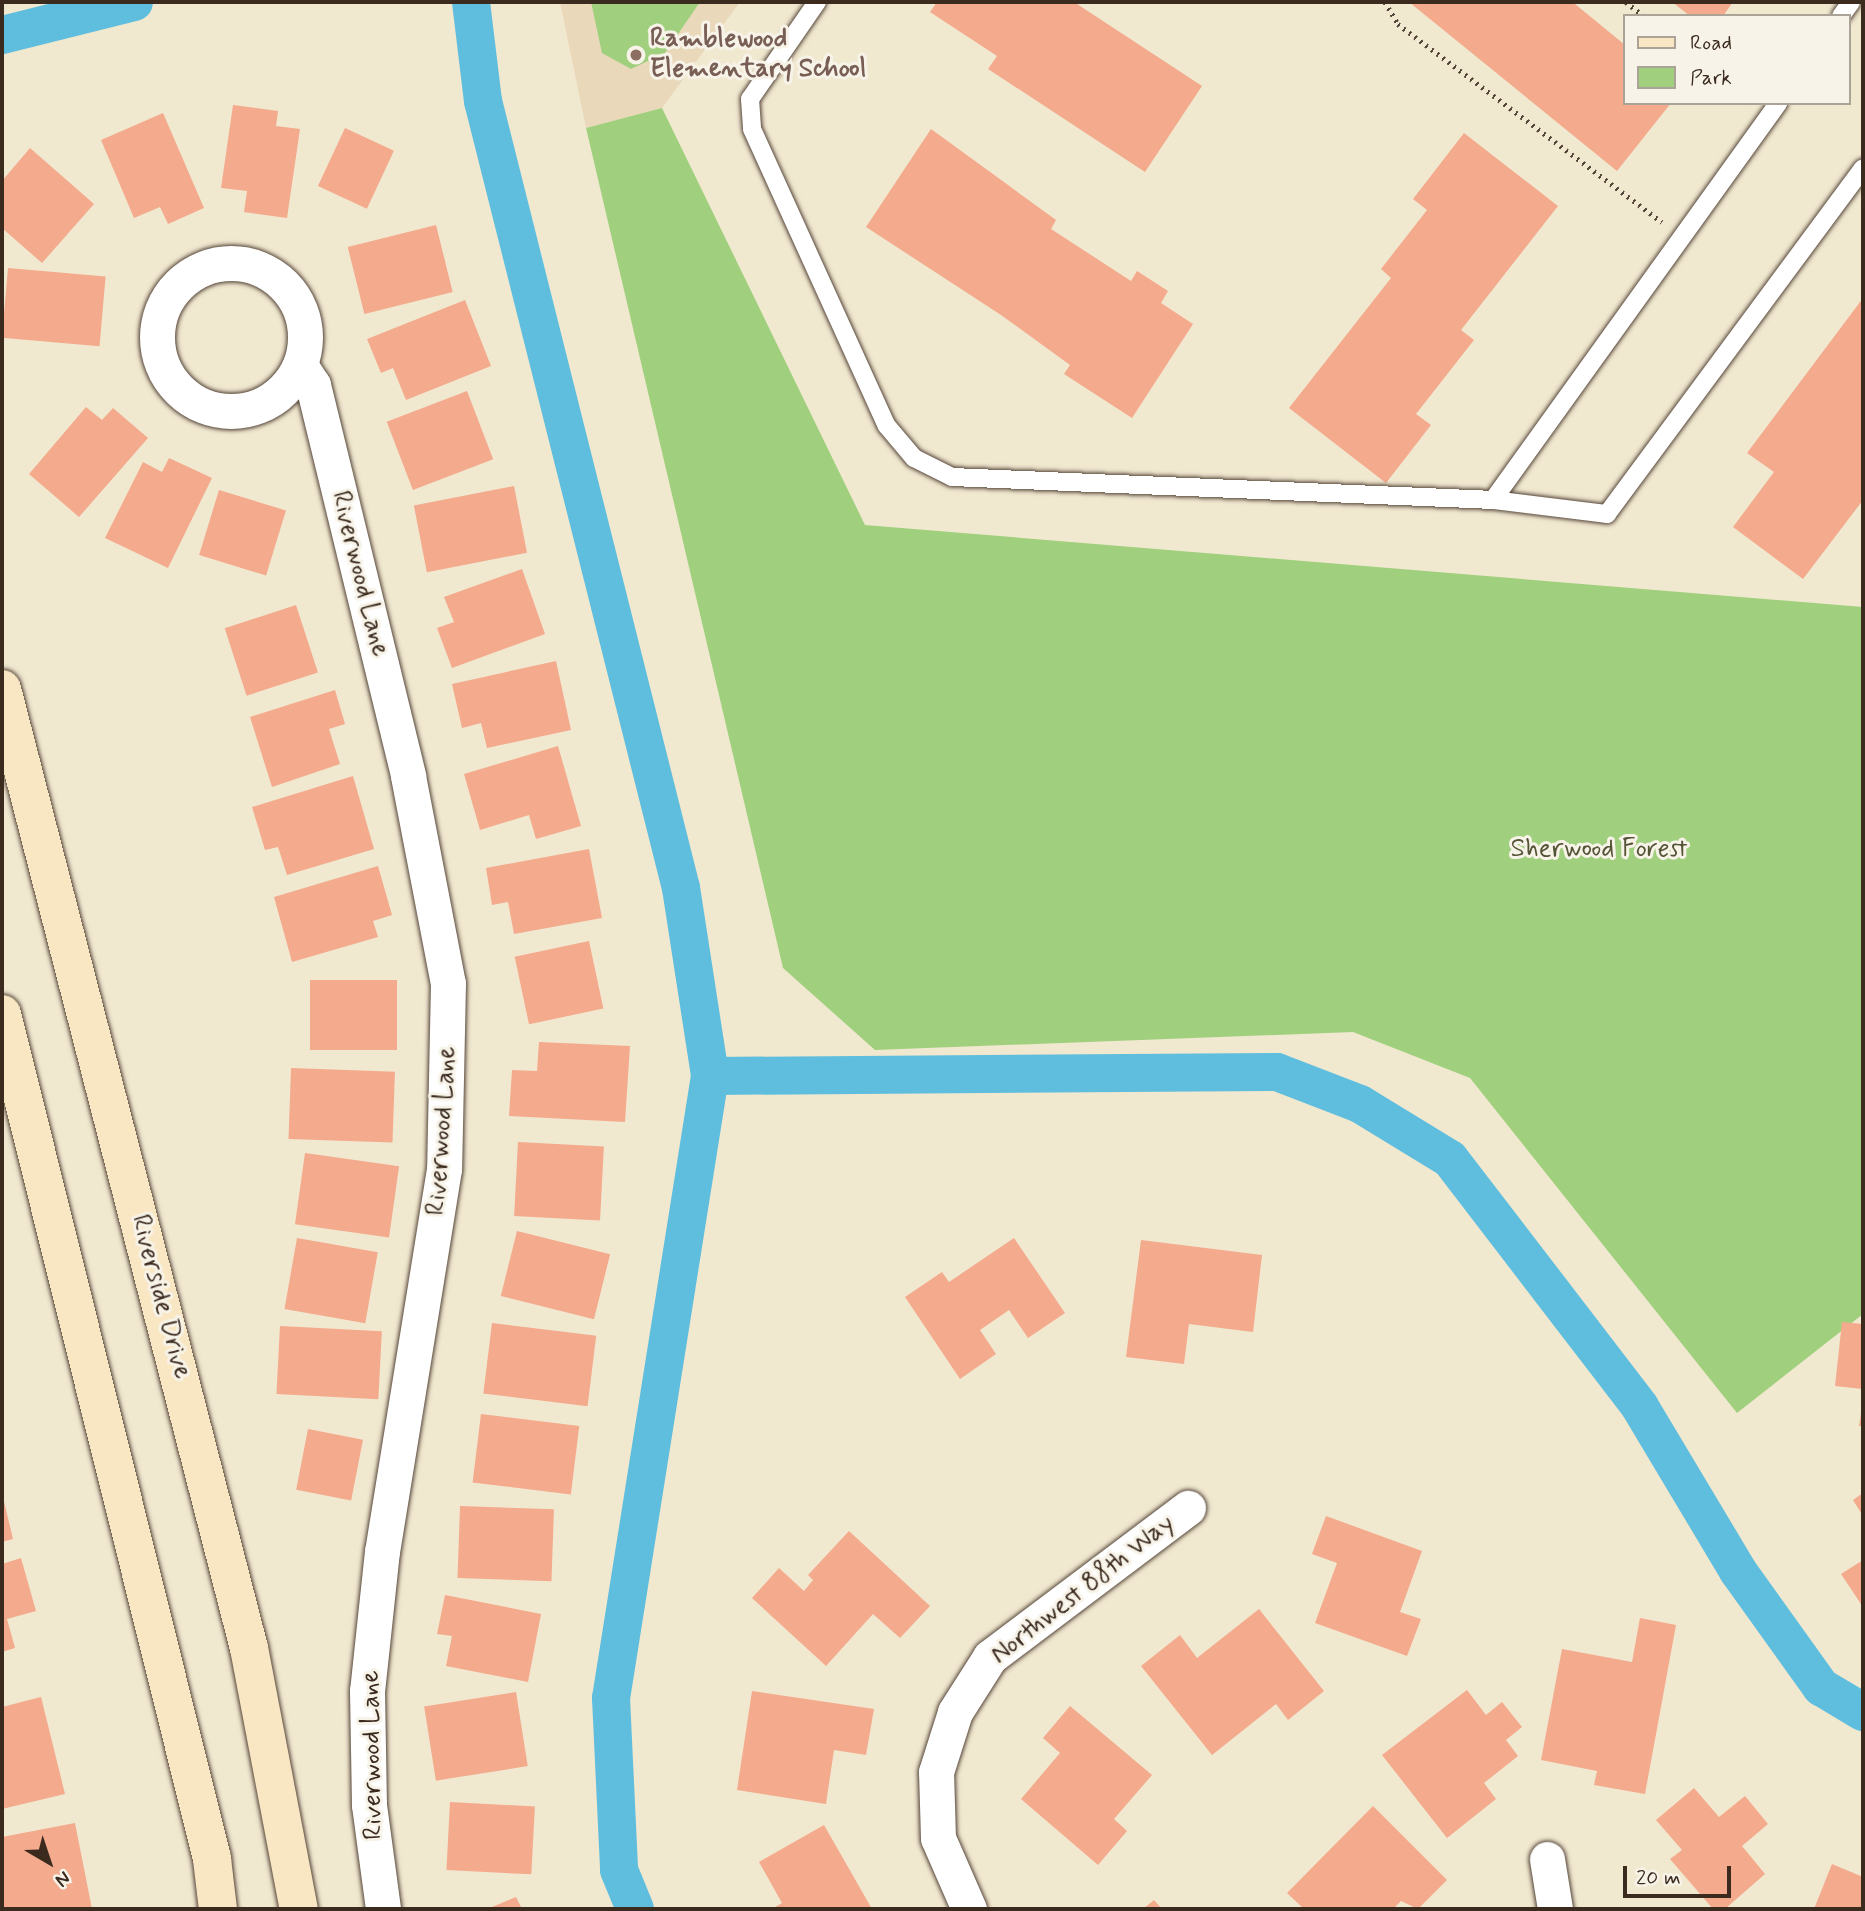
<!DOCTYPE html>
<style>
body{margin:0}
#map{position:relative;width:1865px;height:1911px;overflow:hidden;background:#f1e8d0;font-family:Mynerve,sans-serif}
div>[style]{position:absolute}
.built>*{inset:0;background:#ead8ba}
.green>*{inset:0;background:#a0d07e}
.canal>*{height:38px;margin:-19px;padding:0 19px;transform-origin:19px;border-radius:19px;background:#5fbedd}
.building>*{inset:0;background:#f3aa8d;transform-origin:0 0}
.path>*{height:4.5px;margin-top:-2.25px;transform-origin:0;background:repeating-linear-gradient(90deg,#564639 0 2px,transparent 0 7px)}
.roads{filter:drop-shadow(0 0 2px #564639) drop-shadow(0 0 2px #564639)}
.lane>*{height:18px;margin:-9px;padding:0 9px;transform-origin:9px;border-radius:9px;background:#fff}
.street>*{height:35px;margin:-17.5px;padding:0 17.5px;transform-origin:17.5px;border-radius:17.5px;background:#fff}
.street>.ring{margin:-17.5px;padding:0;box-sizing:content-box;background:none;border:35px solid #fff;border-radius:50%}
.secondary>*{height:38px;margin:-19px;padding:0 19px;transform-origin:19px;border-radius:19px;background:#f9e7c3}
.dots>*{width:19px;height:19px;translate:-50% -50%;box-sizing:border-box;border:4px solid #f7f3e8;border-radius:50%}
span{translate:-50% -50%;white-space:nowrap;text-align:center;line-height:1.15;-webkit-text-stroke:6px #f7f3e8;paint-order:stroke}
.education-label{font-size:26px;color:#785e54;font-weight:700}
.left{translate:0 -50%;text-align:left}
.street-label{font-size:26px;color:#3b2a1e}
.park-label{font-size:26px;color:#545436}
.frame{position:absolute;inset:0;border:4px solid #3b2a1e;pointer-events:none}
.legend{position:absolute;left:1623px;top:14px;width:228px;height:91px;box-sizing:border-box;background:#f7f3e8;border:2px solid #aca397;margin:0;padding:9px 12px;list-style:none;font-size:21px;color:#3b2a1e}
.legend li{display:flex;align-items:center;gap:14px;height:35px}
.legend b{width:35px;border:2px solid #aca397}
.north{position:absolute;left:14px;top:1827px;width:70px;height:70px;-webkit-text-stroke:5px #f7f3e8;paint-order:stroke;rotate:141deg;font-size:19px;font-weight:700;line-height:28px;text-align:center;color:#3b2a1e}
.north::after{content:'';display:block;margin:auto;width:24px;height:32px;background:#3b2a1e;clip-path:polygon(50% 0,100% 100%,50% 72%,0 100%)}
.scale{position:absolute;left:1623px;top:1866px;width:108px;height:32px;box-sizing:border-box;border:4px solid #3b2a1e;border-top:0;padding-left:9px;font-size:21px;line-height:24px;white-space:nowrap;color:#3b2a1e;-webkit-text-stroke:5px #f7f3e8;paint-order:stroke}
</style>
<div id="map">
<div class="built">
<i style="clip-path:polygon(560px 2px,740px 2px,662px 108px,586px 128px)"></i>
</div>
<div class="green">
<i style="clip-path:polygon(591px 2px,700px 2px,665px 53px,631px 69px,602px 53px)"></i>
<i style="clip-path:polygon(662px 108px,865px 525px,1863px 607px,1863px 1314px,1737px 1413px,1470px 1078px,1353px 1032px,875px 1050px,783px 968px,586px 128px)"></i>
</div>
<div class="canal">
<i style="left:471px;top:2px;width:100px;rotate:83.1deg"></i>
<i style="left:483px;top:101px;width:812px;rotate:75.88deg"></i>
<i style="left:681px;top:888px;width:190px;rotate:81.2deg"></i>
<i style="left:710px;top:1076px;width:630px;rotate:99.04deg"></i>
<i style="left:611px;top:1698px;width:172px;rotate:87.3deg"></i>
<i style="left:619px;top:1870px;width:42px;rotate:67.7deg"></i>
<i style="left:2px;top:35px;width:136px;rotate:-14deg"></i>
<i style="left:710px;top:1076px;width:567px;rotate:-0.4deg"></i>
<i style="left:1277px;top:1072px;width:89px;rotate:21.1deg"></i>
<i style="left:1360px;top:1104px;width:105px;rotate:31.4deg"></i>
<i style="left:1450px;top:1159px;width:312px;rotate:52.5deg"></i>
<i style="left:1640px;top:1407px;width:191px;rotate:59.1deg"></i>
<i style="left:1738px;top:1571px;width:143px;rotate:54.4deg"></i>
<i style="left:1821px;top:1687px;width:49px;rotate:30.8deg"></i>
</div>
<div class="building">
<i style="clip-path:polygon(937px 2px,1074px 2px,1202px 86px,1145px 172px,988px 69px,997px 56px,930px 12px)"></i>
<i style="clip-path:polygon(1409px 2px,1575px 4px,1625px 45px,1625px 103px,1671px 103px,1617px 171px)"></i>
<i style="clip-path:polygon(1672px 2px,1733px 2px,1723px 16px,1690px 16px)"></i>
<i style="clip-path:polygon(233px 105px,278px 111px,276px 126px,300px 129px,287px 218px,244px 212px,247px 191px,221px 188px)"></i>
<i style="clip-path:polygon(163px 113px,204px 208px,168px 224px,160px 207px,134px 218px,101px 140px)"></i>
<i style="left:345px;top:128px;width:54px;height:64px;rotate:25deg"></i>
<i style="clip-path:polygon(931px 129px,1056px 220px,1051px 229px,1131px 281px,1137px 271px,1168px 291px,1161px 303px,1193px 324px,1132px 418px,1064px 374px,1070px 365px,1001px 315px,866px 227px)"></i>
<i style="clip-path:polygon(1464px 133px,1558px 206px,1461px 330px,1474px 340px,1416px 414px,1431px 425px,1386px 483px,1289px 408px,1391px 278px,1381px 269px,1427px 210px,1413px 199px)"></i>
<i style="clip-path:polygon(30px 148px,94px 204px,42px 263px,2px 228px,2px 181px)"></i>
<i style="left:436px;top:225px;width:69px;height:91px;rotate:76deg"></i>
<i style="left:8px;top:268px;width:98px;height:70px;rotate:5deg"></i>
<i style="clip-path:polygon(1863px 298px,1863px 500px,1803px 579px,1733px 527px,1774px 472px,1747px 453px)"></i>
<i style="clip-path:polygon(465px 300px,491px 366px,406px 400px,393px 368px,381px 373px,367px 339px)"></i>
<i style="left:467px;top:391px;width:73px;height:86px;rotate:69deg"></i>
<i style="clip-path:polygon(86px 407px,102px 420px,113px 408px,148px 438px,79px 517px,29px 474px)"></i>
<i style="clip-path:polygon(169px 458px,212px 478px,168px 568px,105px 538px,143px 462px,162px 472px)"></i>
<i style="left:514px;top:486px;width:68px;height:102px;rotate:79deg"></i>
<i style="left:219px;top:490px;width:70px;height:68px;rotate:17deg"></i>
<i style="clip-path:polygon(522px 569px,545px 634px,452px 668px,437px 628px,454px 622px,444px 597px)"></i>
<i style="left:296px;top:605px;width:71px;height:75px;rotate:72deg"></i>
<i style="clip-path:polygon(556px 661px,571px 730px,487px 748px,481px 723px,462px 728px,452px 684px)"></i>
<i style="clip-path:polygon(335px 690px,345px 724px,329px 729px,340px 764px,272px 787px,250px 717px)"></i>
<i style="clip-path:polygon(558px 746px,581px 826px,536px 839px,529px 815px,480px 830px,464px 774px)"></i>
<i style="clip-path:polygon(353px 776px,374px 849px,287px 875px,278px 847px,265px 850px,252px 807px)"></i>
<i style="clip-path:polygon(589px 849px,602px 918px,514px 934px,508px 902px,492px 905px,486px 868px)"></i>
<i style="clip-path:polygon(378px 866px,392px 915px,373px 921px,378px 937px,292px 962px,274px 897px)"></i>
<i style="left:589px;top:941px;width:69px;height:76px;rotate:78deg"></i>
<i style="left:397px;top:980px;width:70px;height:87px;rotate:90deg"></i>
<i style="clip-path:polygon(539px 1042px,630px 1046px,625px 1122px,509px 1116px,512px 1070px,537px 1071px)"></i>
<i style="left:291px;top:1068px;width:104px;height:71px;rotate:2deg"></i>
<i style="left:518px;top:1142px;width:86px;height:74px;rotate:3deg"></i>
<i style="left:305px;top:1153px;width:95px;height:72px;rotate:8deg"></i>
<i style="left:517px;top:1231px;width:96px;height:67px;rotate:14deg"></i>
<i style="left:297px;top:1238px;width:82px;height:72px;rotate:10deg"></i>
<i style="clip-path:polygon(1014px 1238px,1065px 1313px,1028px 1338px,1009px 1310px,980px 1330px,996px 1354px,960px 1379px,905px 1297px,942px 1272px,949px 1282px)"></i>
<i style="clip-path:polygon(1141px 1240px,1262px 1255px,1253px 1332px,1189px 1324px,1184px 1364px,1126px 1357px)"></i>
<i style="clip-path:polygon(1842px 1322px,1863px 1324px,1863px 1389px,1835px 1386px)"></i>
<i style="left:492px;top:1323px;width:105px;height:71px;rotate:7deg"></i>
<i style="left:280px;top:1326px;width:102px;height:68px;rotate:3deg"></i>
<i style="clip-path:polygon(1862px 1407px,1863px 1407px,1863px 1426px,1859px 1426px)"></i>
<i style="left:481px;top:1414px;width:99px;height:69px;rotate:7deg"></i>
<i style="left:308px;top:1429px;width:56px;height:62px;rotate:11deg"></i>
<i style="clip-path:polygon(2px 1493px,13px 1539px,2px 1542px)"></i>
<i style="clip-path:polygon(1863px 1493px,1863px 1516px,1853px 1500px)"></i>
<i style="left:460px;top:1506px;width:94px;height:72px;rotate:2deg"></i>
<i style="clip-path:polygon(1326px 1516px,1422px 1551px,1400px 1612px,1421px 1619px,1407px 1656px,1315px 1623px,1337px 1563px,1312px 1554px)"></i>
<i style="clip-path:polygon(849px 1531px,930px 1606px,900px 1638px,873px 1614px,826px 1666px,752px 1598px,779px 1568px,804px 1591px,813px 1580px,808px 1575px)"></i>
<i style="clip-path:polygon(21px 1558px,36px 1611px,7px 1619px,15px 1648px,2px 1652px,2px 1564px)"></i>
<i style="clip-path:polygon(1863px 1560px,1863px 1607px,1841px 1574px)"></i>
<i style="clip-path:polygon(445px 1595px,541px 1614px,528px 1682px,446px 1666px,452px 1636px,437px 1634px)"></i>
<i style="clip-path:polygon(1259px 1609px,1324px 1691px,1288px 1720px,1276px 1704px,1212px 1755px,1141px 1666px,1180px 1635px,1197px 1658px)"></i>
<i style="clip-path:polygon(1640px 1618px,1676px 1625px,1645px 1794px,1594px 1785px,1597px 1771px,1541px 1760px,1562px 1649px,1632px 1662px)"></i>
<i style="clip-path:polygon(1467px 1690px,1486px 1715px,1502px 1702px,1522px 1727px,1506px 1740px,1518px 1756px,1484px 1783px,1496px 1799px,1447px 1838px,1382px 1755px)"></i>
<i style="clip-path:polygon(752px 1691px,874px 1709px,866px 1755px,834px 1750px,826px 1804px,737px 1790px)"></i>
<i style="left:516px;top:1692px;width:75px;height:93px;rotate:81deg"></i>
<i style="clip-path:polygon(41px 1697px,65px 1794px,2px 1809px,2px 1707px)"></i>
<i style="clip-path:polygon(1070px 1706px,1152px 1775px,1114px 1819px,1127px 1831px,1098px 1865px,1021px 1799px,1060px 1753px,1043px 1738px)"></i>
<i style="clip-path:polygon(1694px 1788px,1719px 1817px,1745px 1796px,1768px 1824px,1742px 1846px,1765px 1874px,1725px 1909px,1713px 1909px,1670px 1859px,1682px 1850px,1656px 1820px)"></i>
<i style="left:450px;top:1802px;width:85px;height:68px;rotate:3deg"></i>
<i style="clip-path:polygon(1373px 1806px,1447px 1880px,1418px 1909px,1401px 1901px,1393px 1909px,1304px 1909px,1287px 1893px)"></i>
<i style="clip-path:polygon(75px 1823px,92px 1909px,2px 1909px,2px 1837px)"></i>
<i style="clip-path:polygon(824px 1825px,872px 1909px,772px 1909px,782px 1903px,759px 1862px)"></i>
<i style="clip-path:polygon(1832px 1864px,1863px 1877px,1863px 1909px,1814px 1909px)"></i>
<i style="clip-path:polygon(516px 1897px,522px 1909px,487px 1909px)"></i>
<i style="clip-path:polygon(1154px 1900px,1162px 1909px,1143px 1909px)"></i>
</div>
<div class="path">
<i style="left:1385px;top:2px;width:26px;rotate:59deg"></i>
<i style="left:1398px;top:24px;width:330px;rotate:36.9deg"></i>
<i style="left:1626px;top:2px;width:23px;rotate:38deg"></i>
</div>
<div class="roads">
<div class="lane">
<i style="left:817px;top:2px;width:118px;rotate:124.6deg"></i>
<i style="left:750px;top:99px;width:30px;rotate:86deg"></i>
<i style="left:752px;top:129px;width:326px;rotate:65.6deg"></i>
<i style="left:887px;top:426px;width:42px;rotate:49.8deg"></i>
<i style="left:914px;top:458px;width:42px;rotate:26.6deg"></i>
<i style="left:952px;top:477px;width:541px;rotate:2.43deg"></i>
<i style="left:1493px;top:500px;width:115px;rotate:7deg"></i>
<i style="left:1607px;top:514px;width:430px;rotate:-53.5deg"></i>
<i style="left:1841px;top:16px;width:17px;rotate:-54deg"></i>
<i style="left:1493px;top:500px;width:489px;rotate:-54.3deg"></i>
</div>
<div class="street">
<i class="ring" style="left:157px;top:263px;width:113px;height:113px"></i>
<i style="left:300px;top:365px;width:24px;rotate:57deg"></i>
<i style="left:313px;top:385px;width:402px;rotate:76.3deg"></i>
<i style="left:408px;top:776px;width:211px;rotate:79.1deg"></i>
<i style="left:448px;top:983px;width:186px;rotate:91.2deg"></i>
<i style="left:444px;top:1169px;width:387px;rotate:99.2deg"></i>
<i style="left:382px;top:1551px;width:141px;rotate:96.1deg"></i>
<i style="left:367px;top:1691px;width:114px;rotate:89deg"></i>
<i style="left:369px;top:1805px;width:105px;rotate:82.3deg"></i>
<i style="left:1547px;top:1859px;width:51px;rotate:80.9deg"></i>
<i style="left:969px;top:1909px;width:77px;rotate:-113.6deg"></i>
<i style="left:938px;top:1838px;width:66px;rotate:-91.7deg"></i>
<i style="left:936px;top:1772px;width:63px;rotate:-72.4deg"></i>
<i style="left:955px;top:1712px;width:65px;rotate:-57.5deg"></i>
<i style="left:990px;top:1657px;width:248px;rotate:-37deg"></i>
</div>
<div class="secondary">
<i style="left:2px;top:689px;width:990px;rotate:75.56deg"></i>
<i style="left:249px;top:1648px;width:266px;rotate:79.2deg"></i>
<i style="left:2px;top:1014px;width:871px;rotate:76.04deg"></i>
<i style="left:212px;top:1859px;width:50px;rotate:83.2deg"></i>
</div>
</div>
<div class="dots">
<i style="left:636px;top:55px;background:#8d6e63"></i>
</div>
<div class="education-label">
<span class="left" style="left:650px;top:55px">Ramblewood<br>Elementary School</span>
</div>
<div class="street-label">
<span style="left:359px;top:574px;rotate:76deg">Riverwood Lane</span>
<span style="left:443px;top:1131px;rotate:-86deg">Riverwood Lane</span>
<span style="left:160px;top:1297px;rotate:75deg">Riverside Drive</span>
<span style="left:1083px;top:1590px;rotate:-38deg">Northwest 88th Way</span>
<span style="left:373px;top:1755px;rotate:-91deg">Riverwood Lane</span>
</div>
<div class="park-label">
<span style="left:1599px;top:850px">Sherwood Forest</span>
</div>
<div class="frame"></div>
<ul class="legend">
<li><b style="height:9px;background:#f9e7c3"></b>Road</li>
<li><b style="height:19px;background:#a0d07e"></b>Park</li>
</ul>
<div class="north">N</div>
<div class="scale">20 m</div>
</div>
